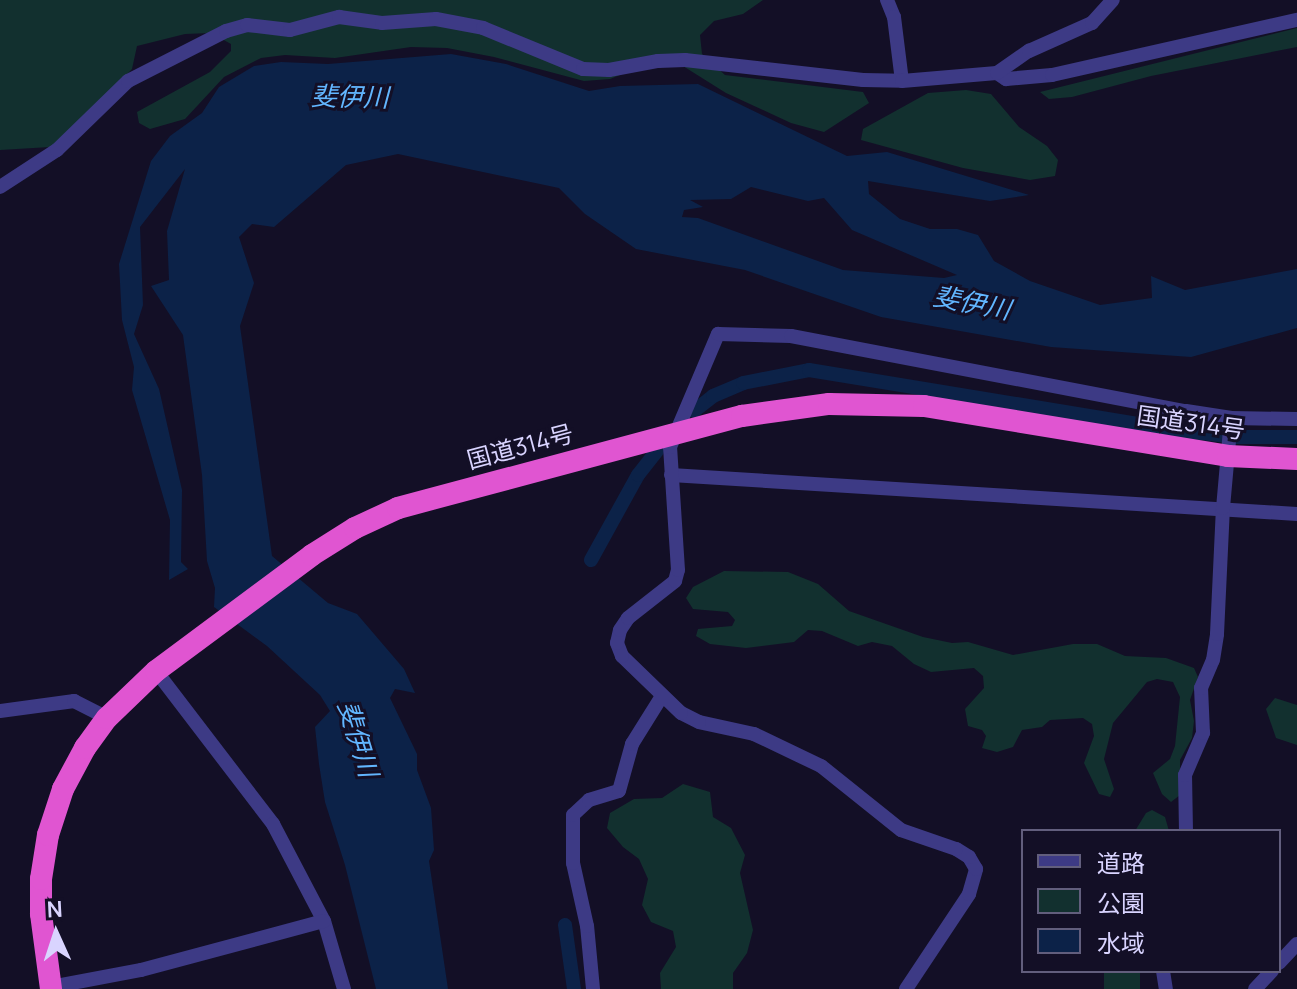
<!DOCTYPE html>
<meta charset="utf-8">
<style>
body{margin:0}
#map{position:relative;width:1297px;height:989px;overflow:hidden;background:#130f26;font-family:Manrope,"Noto Sans JP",sans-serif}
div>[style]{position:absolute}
.green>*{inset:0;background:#12302f;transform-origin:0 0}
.water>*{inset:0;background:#0c2248}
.canal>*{height:14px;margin:-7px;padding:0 7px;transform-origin:7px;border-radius:7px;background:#0c2248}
.minor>*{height:14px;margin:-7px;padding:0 7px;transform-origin:7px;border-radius:7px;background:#3d3a85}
.trunk>*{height:22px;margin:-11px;padding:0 11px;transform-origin:11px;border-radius:11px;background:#e055d1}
span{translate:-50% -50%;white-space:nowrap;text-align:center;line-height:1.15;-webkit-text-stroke:6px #130f26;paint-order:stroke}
.street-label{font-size:24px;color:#d9d4ff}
.water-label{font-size:26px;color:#62b6ff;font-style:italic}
.legend{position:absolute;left:1021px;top:829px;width:260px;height:144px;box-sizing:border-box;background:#130f26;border:2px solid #625e7d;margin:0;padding:10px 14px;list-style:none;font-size:24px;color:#d9d4ff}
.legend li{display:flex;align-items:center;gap:16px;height:40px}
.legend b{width:40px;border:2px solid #625e7d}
.north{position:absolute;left:16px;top:893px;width:80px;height:80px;-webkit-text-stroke:6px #130f26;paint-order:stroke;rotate:357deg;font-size:22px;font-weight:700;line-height:32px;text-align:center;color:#d9d4ff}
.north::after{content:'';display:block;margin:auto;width:28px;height:36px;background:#d9d4ff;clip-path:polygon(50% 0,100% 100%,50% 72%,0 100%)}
</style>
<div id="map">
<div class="green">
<i style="clip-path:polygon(0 0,763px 0,743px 14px,714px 21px,700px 35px,702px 54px,725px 75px,863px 92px,869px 103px,824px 132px,791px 123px,726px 93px,667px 56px,610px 79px,584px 81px,494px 57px,447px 48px,411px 47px,335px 58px,285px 55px,261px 58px,224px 77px,185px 119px,150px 129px,139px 123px,137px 112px,210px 72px,231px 51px,231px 44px,211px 33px,185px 34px,137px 46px,132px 69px,75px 128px,50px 147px,0 150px)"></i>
<i style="clip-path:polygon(1297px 28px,1297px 47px,1151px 76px,1072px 97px,1049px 99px,1040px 92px)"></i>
<i style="clip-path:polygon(966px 90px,991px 94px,1019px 127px,1047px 146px,1058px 160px,1055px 176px,1030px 180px,963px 168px,861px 140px,863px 129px,928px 93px)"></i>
<i style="clip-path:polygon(724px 571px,788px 572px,818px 584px,849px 611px,923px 637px,952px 643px,968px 642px,1013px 655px,1073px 644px,1097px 644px,1125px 656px,1166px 658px,1194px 668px,1198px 677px,1190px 700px,1194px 721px,1192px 738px,1180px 760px,1180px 795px,1171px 802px,1162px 794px,1153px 773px,1170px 759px,1175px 746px,1180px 697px,1173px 682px,1157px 679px,1147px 682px,1113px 723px,1104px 759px,1114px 789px,1110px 797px,1099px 794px,1084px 763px,1094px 736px,1092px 724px,1083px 718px,1050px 720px,1042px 727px,1022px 730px,1013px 747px,997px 752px,982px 748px,986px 736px,982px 730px,968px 726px,965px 709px,984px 688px,983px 676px,974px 668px,931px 672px,914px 664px,892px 646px,872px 642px,858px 646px,822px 631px,808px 630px,794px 642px,746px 648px,710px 644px,696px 636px,698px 629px,732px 626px,735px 620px,728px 612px,693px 609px,686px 598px,693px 587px)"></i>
<i style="clip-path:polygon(1275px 698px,1297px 705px,1297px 745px,1276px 738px,1266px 709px)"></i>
<i style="clip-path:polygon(683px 784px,710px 792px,713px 817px,731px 828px,745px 855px,740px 873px,753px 930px,747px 953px,733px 973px,733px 989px,661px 989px,660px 973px,676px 947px,673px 931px,651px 922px,642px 905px,648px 879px,639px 859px,623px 847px,607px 828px,610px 813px,634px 799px,662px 798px)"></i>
<i style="clip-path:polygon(1152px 810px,1165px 817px,1169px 831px,1135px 831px,1146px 813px)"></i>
<i style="left:1104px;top:971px;width:36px;height:18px"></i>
</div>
<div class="water">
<i style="clip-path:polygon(evenodd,451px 54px,506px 64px,589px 91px,620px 86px,698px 84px,847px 156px,887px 152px,1029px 195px,990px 201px,868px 181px,869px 194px,900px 219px,930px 229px,957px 229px,978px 235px,994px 261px,1030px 281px,1100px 305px,1152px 298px,1151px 276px,1185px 290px,1297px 269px,1297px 328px,1191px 357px,1051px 347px,881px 317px,745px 270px,636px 249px,585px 214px,559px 188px,398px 154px,346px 165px,274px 227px,252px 224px,239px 237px,254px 283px,240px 326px,272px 556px,328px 603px,357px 614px,404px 669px,415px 693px,395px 689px,390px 698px,417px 754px,417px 770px,431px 808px,434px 850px,429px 861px,448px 989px,376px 989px,345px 865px,325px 802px,319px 764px,315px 727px,330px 711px,320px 695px,267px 646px,214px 607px,215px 588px,207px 561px,202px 475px,183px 335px,151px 286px,169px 280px,167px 231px,185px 169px,140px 227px,143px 305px,134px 334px,159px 389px,182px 490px,181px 562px,188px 569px,169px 580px,170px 520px,132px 390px,134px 367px,122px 320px,119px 264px,151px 161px,170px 136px,202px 113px,219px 87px,254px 66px,281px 62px,328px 64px,451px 54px,751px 187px,808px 201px,824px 198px,852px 230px,957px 275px,944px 278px,843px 270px,698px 218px,682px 217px,684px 210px,703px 207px,690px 200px,731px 199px,751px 187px)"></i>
</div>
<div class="canal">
<i style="left:694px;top:411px;width:24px;rotate:-38deg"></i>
<i style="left:713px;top:396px;width:33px;rotate:-23deg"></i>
<i style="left:743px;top:383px;width:67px;rotate:-11.1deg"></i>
<i style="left:809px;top:370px;width:370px;rotate:9.3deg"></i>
<i style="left:1174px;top:430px;width:61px;rotate:6.5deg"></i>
<i style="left:1235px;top:437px;width:62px"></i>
<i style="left:591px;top:560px;width:97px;rotate:-61.1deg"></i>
<i style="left:638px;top:475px;width:31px;rotate:-52deg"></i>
<i style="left:565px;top:925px;width:65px;rotate:82deg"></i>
</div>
<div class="minor">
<i style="left:887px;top:0;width:18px;rotate:68deg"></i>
<i style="left:894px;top:17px;width:64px;rotate:82.9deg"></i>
<i style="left:997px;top:73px;width:11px;rotate:34deg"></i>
<i style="left:1006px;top:79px;width:46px;rotate:-5deg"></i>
<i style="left:1052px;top:75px;width:251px;rotate:-12.7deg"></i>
<i style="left:0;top:187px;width:68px;rotate:-33deg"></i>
<i style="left:57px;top:150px;width:99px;rotate:-44.2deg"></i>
<i style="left:128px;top:81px;width:110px;rotate:-27deg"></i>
<i style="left:226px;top:31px;width:22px;rotate:-16deg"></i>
<i style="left:247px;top:25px;width:43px;rotate:6.6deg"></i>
<i style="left:290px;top:30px;width:51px;rotate:-14.9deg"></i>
<i style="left:339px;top:17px;width:43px;rotate:7.9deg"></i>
<i style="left:382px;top:23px;width:54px;rotate:-4.2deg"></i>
<i style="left:436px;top:19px;width:48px;rotate:10.8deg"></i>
<i style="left:483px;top:28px;width:108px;rotate:22.3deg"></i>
<i style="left:583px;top:69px;width:26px;rotate:2deg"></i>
<i style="left:609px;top:70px;width:50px;rotate:-10.4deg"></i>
<i style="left:658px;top:61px;width:27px;rotate:-2deg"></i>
<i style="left:685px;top:60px;width:179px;rotate:6.4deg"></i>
<i style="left:863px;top:80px;width:39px;rotate:1deg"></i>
<i style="left:902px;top:81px;width:95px;rotate:-4.8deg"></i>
<i style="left:997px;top:73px;width:39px;rotate:-35deg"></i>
<i style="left:1029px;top:51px;width:69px;rotate:-24deg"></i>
<i style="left:1092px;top:23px;width:31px;rotate:-48deg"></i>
<i style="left:671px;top:475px;width:627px;rotate:3.56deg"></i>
<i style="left:156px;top:671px;width:193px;rotate:52.6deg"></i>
<i style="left:273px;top:824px;width:110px;rotate:62.3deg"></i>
<i style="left:324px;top:921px;width:71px;rotate:73.6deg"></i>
<i style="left:0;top:711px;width:75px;rotate:-7.7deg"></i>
<i style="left:74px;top:701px;width:37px;rotate:27deg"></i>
<i style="left:1186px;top:831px;width:56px;rotate:-91deg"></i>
<i style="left:1185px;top:775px;width:46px;rotate:-66.8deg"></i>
<i style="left:1203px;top:733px;width:45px;rotate:-92.5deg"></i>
<i style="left:1201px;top:688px;width:30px;rotate:-67deg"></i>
<i style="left:1213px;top:660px;width:26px;rotate:-81deg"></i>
<i style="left:1217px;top:634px;width:126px;rotate:-87.3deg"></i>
<i style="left:1223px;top:508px;width:90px;rotate:-84.9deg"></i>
<i style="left:1279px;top:963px;width:26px;rotate:-47deg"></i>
<i style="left:1163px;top:971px;width:18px;rotate:81deg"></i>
<i style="left:51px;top:987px;width:92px;rotate:-10.7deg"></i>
<i style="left:141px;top:970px;width:189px;rotate:-15deg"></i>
<i style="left:593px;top:989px;width:63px;rotate:-95.4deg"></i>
<i style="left:587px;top:926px;width:65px;rotate:-102.5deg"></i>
<i style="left:573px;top:863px;width:48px;rotate:-90deg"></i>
<i style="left:573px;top:815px;width:22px;rotate:-43deg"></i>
<i style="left:589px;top:800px;width:31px;rotate:-17deg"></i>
<i style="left:619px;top:791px;width:49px;rotate:-74.5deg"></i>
<i style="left:632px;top:744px;width:57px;rotate:-58deg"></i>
<i style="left:906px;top:989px;width:114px;rotate:-56.4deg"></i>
<i style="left:969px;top:894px;width:26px;rotate:-74deg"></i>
<i style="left:976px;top:869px;width:14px;rotate:-120deg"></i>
<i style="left:969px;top:857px;width:15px;rotate:-148deg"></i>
<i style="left:956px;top:849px;width:58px;rotate:-160.9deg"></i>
<i style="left:901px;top:830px;width:102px;rotate:-141.3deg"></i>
<i style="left:821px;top:766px;width:74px;rotate:-154.5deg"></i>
<i style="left:754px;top:734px;width:56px;rotate:-167.7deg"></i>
<i style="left:699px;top:722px;width:20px;rotate:-153deg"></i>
<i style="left:681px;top:713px;width:82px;rotate:-136deg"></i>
<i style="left:622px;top:656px;width:14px;rotate:-111deg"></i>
<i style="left:617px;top:643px;width:13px;rotate:-77deg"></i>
<i style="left:620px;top:630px;width:14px;rotate:-56deg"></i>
<i style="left:628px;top:618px;width:60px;rotate:-38.2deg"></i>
<i style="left:675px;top:581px;width:11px;rotate:-75deg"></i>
<i style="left:678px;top:570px;width:123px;rotate:-93.7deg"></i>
<i style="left:670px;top:447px;width:123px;rotate:-67deg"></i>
<i style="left:718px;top:334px;width:73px;rotate:1.6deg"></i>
<i style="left:791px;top:336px;width:402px;rotate:10.8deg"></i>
<i style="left:1186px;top:411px;width:46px;rotate:8.8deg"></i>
<i style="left:1231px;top:418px;width:66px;rotate:0.9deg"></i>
<i style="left:1255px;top:989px;width:25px;rotate:-47deg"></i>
</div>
<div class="trunk">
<i style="left:51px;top:989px;width:76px;rotate:-97.6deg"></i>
<i style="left:41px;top:914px;width:35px;rotate:-90deg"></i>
<i style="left:41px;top:879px;width:45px;rotate:-81deg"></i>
<i style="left:48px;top:835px;width:48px;rotate:-71.9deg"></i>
<i style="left:63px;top:789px;width:47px;rotate:-61.8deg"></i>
<i style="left:85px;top:748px;width:37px;rotate:-54deg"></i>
<i style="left:107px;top:718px;width:68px;rotate:-43.8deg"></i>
<i style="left:156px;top:671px;width:194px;rotate:-36.6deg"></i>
<i style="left:312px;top:555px;width:51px;rotate:-32.1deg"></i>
<i style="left:355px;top:528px;width:47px;rotate:-24.9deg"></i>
<i style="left:398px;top:508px;width:356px;rotate:-15deg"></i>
<i style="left:742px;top:416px;width:88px;rotate:-7.9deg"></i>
<i style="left:829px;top:404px;width:95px;rotate:1.2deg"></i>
<i style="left:924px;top:406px;width:308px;rotate:9.3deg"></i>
<i style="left:1228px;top:456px;width:69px;rotate:2.5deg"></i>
</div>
<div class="street-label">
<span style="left:1191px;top:422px;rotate:8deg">国道314号</span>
<span style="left:520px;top:446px;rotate:-15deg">国道314号</span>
</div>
<div class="water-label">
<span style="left:350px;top:97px;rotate:1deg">斐伊川</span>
<span style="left:972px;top:303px;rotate:11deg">斐伊川</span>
<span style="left:358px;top:739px;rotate:73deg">斐伊川</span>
</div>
<ul class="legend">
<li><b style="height:10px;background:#3d3a85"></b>道路</li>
<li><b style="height:22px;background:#12302f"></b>公園</li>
<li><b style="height:22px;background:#0c2248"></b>水域</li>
</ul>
<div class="north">N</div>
</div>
